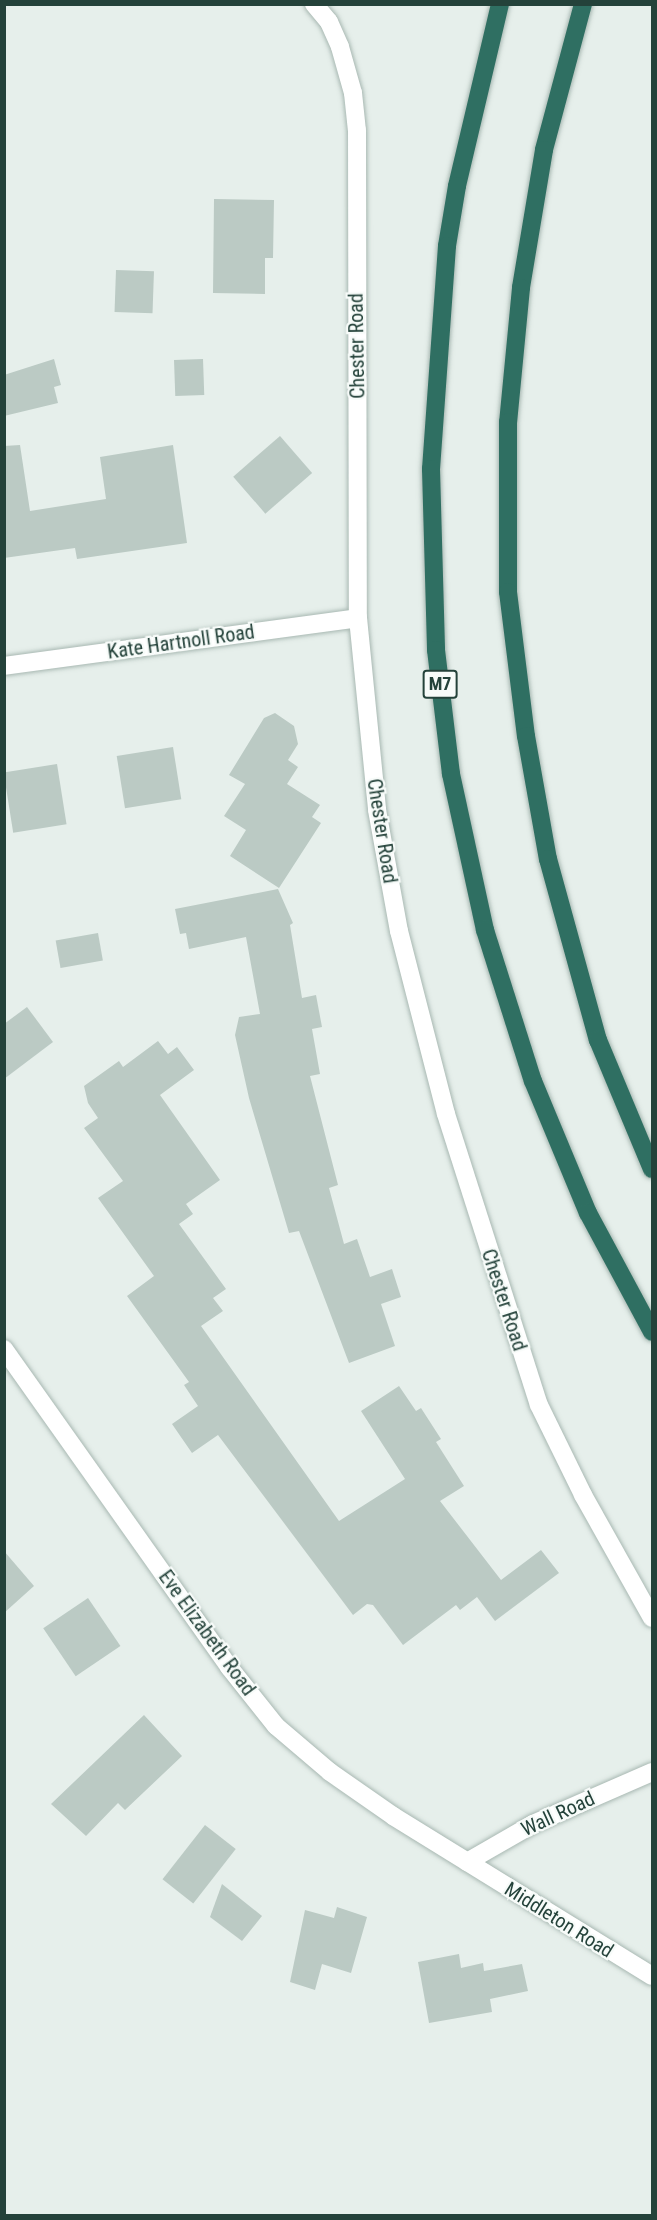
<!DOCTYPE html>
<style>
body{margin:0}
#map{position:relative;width:657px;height:2220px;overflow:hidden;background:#e6efeb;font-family:"Roboto Condensed",sans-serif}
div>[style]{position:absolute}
.building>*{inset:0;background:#bbcac4;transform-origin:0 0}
.roads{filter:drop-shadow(0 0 2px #a8b8b2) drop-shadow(0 0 2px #a8b8b2)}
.street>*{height:18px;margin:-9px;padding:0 9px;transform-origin:9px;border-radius:9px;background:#fff}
.highway>*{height:18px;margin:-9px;padding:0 9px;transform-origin:9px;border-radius:9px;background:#2f6f62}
span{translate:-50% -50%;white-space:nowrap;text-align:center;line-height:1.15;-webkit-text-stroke:4.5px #f7fbf9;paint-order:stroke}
.shield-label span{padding:2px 4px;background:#f7fbf9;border:2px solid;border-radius:4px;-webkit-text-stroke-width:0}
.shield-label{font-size:18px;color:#24423a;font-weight:700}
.street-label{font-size:20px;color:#24423a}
.frame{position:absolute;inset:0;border:6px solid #24423a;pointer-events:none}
</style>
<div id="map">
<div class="building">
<i style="clip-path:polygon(214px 199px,274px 200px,273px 258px,265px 258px,265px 294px,213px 293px)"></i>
<i style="left:116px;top:270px;width:38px;height:42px;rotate:2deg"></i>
<i style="clip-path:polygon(54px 359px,61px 385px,54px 387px,58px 403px,4px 416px,4px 375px)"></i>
<i style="left:203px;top:359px;width:36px;height:29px;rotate:88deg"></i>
<i style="left:280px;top:436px;width:49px;height:62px;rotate:49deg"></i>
<i style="clip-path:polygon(20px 445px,30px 511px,106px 499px,100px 457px,173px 445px,187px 543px,77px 559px,75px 548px,4px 558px,4px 446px)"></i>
<i style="clip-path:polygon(275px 713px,294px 726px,298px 744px,288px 760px,298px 767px,287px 784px,320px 805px,312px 817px,321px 823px,279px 888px,230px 856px,246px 830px,224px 816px,245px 784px,229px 775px,264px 718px)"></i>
<i style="left:173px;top:747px;width:53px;height:57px;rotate:81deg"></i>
<i style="left:57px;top:764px;width:61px;height:54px;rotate:81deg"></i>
<i style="clip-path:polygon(278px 889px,293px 923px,290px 925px,302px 998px,316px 995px,322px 1027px,312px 1029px,320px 1074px,310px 1076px,338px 1185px,329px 1188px,344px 1244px,357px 1239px,370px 1277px,392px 1269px,401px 1297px,381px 1304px,395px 1346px,349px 1363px,299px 1231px,289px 1233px,249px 1098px,235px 1035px,239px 1017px,260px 1014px,246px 937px,189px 949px,186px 933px,180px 934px,175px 909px)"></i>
<i style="left:98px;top:933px;width:28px;height:43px;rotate:80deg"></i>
<i style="clip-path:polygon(27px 1007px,53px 1042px,4px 1079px,4px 1024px)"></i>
<i style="clip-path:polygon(158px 1041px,168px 1054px,177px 1047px,194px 1070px,160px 1095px,220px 1180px,186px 1204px,193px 1214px,179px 1224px,226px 1289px,213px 1298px,223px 1311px,201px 1326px,339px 1521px,405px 1479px,361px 1411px,399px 1386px,416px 1411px,421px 1408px,441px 1439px,436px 1442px,464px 1486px,440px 1501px,501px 1580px,541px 1550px,559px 1573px,495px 1621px,477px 1597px,460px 1610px,456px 1605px,403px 1645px,373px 1605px,367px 1604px,353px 1615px,218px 1435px,192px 1453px,172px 1424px,198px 1406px,184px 1385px,189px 1382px,127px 1296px,154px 1276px,98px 1198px,123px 1181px,84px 1128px,98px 1118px,88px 1103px,84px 1086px,119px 1061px,123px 1067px)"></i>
<i style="clip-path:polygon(4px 1551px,34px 1586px,4px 1613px)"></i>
<i style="left:88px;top:1598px;width:58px;height:54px;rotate:56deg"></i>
<i style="clip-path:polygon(144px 1715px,182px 1756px,125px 1810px,118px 1803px,86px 1836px,51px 1804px)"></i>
<i style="left:205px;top:1825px;width:39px;height:69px;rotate:38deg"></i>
<i style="clip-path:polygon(222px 1884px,262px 1916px,242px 1941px,210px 1917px)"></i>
<i style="clip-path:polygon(337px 1907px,367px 1917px,351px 1973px,322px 1964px,315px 1990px,290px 1982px,305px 1910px,334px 1918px)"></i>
<i style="clip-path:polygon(459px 1954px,461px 1968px,483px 1963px,484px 1971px,522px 1964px,528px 1991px,490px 1999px,492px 2012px,429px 2023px,418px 1962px)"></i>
</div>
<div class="roads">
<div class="street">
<i style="left:314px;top:4px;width:23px;rotate:50deg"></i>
<i style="left:329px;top:22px;width:27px;rotate:66deg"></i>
<i style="left:340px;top:47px;width:48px;rotate:74.2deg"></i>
<i style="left:353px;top:93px;width:37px;rotate:84deg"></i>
<i style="left:357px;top:130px;width:488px;rotate:89.9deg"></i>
<i style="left:358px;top:618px;width:193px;rotate:84.3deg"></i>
<i style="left:377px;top:810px;width:123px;rotate:79.7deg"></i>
<i style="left:399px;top:931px;width:189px;rotate:75.6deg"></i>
<i style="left:446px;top:1114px;width:305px;rotate:72.3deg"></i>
<i style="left:539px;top:1405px;width:100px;rotate:63.9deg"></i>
<i style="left:583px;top:1495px;width:141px;rotate:60.7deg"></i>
<i style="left:4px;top:666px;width:357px;rotate:-7.7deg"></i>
<i style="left:4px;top:1349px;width:390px;rotate:54.7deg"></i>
<i style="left:229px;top:1667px;width:75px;rotate:51.5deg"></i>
<i style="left:276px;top:1726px;width:71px;rotate:40.4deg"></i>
<i style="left:330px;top:1772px;width:77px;rotate:34.9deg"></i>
<i style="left:393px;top:1816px;width:304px;rotate:31.7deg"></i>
<i style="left:467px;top:1862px;width:76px;rotate:-29.9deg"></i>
<i style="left:533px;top:1824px;width:130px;rotate:-23.6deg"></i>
</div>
<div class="highway">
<i style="left:500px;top:4px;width:187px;rotate:103.3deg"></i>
<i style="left:457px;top:186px;width:61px;rotate:99.5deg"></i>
<i style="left:447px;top:246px;width:224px;rotate:94.1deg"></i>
<i style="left:431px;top:469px;width:181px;rotate:88.4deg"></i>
<i style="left:436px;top:650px;width:125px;rotate:83.1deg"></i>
<i style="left:451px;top:774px;width:160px;rotate:77.7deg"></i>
<i style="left:485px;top:930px;width:158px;rotate:72.4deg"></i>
<i style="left:533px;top:1081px;width:143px;rotate:67.4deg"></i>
<i style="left:588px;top:1213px;width:135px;rotate:61.7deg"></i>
<i style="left:583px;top:4px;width:151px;rotate:105deg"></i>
<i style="left:544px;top:150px;width:140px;rotate:99.5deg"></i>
<i style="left:521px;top:288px;width:135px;rotate:95.5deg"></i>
<i style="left:508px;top:422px;width:170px;rotate:90deg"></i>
<i style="left:508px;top:592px;width:145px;rotate:82.9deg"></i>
<i style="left:526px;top:736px;width:125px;rotate:79.9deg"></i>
<i style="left:548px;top:859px;width:188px;rotate:74.6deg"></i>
<i style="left:598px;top:1040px;width:140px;rotate:67.3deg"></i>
</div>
</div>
<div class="shield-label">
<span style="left:440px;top:684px">M7</span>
</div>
<div class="street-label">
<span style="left:357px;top:346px;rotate:-91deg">Chester Road</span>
<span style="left:181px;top:642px;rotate:-8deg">Kate Hartnoll Road</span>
<span style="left:382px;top:831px;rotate:81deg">Chester Road</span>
<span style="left:504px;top:1300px;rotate:72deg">Chester Road</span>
<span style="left:207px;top:1633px;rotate:54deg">Eve Elizabeth Road</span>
<span style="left:558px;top:1814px;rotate:-25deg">Wall Road</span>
<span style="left:559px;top:1920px;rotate:32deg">Middleton Road</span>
</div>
<div class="frame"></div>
</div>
